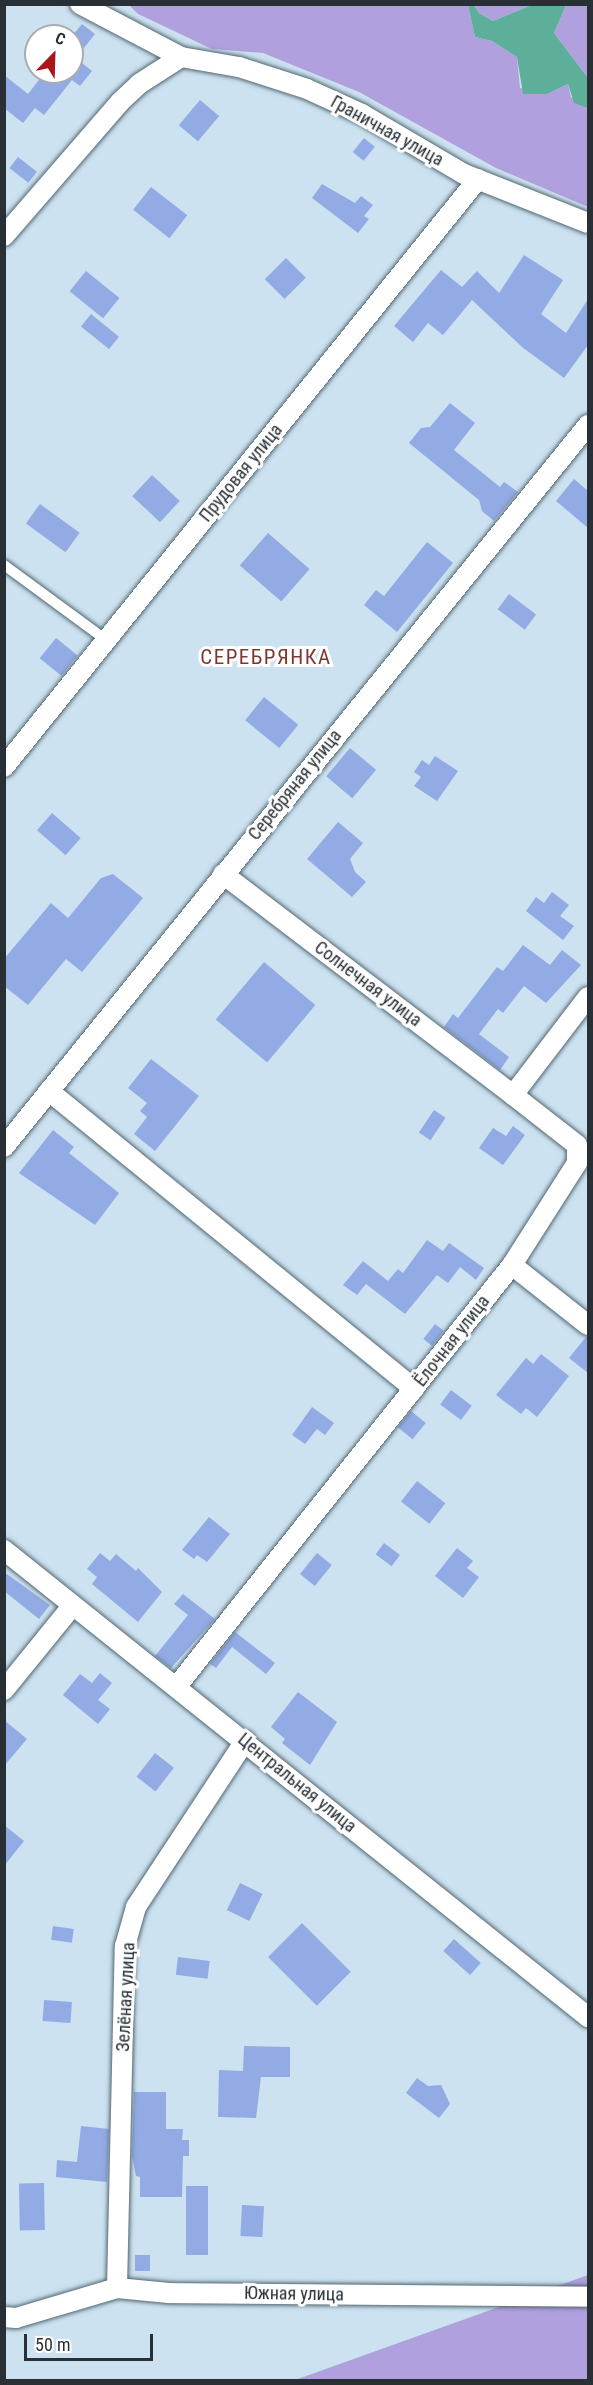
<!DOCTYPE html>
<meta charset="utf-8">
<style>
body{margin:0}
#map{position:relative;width:593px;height:2385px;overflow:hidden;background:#cce2f0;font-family:"Roboto Condensed",sans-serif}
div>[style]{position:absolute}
.forest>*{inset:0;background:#b0a1de}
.water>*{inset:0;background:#5eaf99}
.building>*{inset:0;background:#92abe4;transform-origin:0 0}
.roads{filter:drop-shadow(0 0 2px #526672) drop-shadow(0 0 2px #526672)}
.service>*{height:10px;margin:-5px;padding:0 5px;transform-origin:5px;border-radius:5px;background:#fff}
.minor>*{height:20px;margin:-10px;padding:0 10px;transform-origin:10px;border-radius:10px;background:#fff}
span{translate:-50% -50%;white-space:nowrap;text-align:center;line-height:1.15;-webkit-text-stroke:6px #fff;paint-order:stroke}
.street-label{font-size:18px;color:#283036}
.quarter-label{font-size:21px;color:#7e3731;letter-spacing:1.5px}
.frame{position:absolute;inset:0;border:6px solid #283036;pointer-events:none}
.north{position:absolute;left:24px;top:24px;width:60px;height:60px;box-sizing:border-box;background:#fff;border:2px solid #a9acaf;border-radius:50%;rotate:23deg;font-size:16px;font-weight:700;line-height:24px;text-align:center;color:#283036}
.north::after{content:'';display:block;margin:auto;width:21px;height:27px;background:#aa161a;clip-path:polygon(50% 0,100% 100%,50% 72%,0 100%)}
.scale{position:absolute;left:24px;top:2334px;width:129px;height:27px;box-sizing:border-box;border:3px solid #283036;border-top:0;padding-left:8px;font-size:18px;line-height:21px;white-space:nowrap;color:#283036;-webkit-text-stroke:4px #fff;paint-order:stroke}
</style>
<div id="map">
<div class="forest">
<i style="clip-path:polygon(129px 5px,468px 5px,475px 37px,492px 41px,517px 57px,520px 88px,547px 94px,568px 84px,571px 97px,588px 108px,588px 207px,496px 168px,359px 92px,263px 53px,212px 49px,138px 14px)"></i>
<i style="clip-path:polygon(474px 5px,532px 5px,493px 21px,479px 13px)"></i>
<i style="clip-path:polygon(566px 5px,588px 6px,588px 78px,554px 33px)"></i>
<i style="clip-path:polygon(588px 2275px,588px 2380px,295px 2380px)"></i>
</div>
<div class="water">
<i style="clip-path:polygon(468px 5px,474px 5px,479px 13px,493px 21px,532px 5px,566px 5px,554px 33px,588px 78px,588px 108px,574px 103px,568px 84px,547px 94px,523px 94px,517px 57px,492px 41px,475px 37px)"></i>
</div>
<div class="building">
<i style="clip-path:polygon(82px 24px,95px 34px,76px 58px,92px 71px,80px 86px,72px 80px,44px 115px,35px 108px,23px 123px,4px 108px,4px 75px,28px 94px,45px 72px,72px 72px,72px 36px)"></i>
<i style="left:200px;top:100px;width:25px;height:33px;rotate:40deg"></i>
<i style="left:364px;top:138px;width:14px;height:18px;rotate:39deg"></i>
<i style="left:18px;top:157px;width:24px;height:14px;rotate:38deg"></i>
<i style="clip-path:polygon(322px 184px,355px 203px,361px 196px,373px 205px,364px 216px,369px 219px,358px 233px,312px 198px)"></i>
<i style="left:151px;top:187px;width:46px;height:29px;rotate:38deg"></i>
<i style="clip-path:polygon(524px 255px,563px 280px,541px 314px,566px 333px,588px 299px,588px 345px,564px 378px,522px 347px,472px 300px,443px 335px,428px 323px,413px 342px,394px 326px,441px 270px,462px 287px,477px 271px,499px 293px)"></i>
<i style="left:286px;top:258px;width:28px;height:30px;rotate:45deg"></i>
<i style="left:86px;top:271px;width:43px;height:26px;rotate:39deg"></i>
<i style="left:91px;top:314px;width:36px;height:16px;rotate:39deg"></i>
<i style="clip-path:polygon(450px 403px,475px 423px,454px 450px,500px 487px,504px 482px,518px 492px,494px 521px,482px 511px,479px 500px,409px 443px,421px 428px,430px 427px)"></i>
<i style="left:152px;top:475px;width:38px;height:29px;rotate:43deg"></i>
<i style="clip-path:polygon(574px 479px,588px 491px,588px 528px,556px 501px)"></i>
<i style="left:40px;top:504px;width:49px;height:24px;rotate:36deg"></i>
<i style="left:268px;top:533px;width:55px;height:43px;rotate:41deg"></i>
<i style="clip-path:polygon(427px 542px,453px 563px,397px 632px,364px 605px,376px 590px,384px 596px)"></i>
<i style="left:509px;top:594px;width:34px;height:19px;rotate:37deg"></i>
<i style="left:56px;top:638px;width:28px;height:26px;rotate:39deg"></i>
<i style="left:264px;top:697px;width:44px;height:30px;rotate:39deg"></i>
<i style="left:350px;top:748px;width:34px;height:37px;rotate:40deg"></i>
<i style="clip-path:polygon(435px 756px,458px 771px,437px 801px,414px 786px,421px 777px,414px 772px,422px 760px,429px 765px)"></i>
<i style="left:52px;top:813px;width:38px;height:23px;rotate:41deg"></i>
<i style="clip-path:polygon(338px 822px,363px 843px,350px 859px,355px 872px,366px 882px,352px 897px,307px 859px)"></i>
<i style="clip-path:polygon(113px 874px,143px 898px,82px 972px,66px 959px,28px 1005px,4px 986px,4px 959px,51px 903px,68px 918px,101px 878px)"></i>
<i style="clip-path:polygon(552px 892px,569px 905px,560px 916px,574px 926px,563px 940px,526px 911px,536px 897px,544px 903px)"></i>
<i style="clip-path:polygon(523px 945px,550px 965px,562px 950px,581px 965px,546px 1003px,524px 986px,503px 1013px,498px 1009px,479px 1034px,509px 1057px,500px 1070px,444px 1027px,453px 1014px,458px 1018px,497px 967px,503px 971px)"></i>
<i style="left:264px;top:962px;width:67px;height:75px;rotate:40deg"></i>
<i style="clip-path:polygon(151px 1059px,199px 1096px,155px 1151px,134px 1134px,147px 1117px,140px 1111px,147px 1103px,128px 1088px)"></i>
<i style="left:434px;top:1110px;width:14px;height:27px;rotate:34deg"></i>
<i style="clip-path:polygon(513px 1126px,525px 1135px,503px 1165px,479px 1148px,493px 1128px,506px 1136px)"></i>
<i style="clip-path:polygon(53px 1130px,74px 1147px,69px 1153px,119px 1193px,95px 1225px,19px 1173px)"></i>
<i style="clip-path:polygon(427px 1240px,443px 1251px,449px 1243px,484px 1268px,476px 1280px,460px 1267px,448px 1283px,437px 1275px,405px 1314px,366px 1284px,357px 1295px,343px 1285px,363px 1261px,388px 1281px,398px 1269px,403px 1273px)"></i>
<i style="left:435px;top:1324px;width:11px;height:19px;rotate:38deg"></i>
<i style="clip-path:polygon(586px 1337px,588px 1337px,588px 1373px,569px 1358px)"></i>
<i style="clip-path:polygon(541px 1354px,569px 1376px,537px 1417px,526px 1408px,521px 1414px,496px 1395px,526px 1358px,533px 1364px)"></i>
<i style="left:451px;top:1390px;width:26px;height:18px;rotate:37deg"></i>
<i style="clip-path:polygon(312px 1407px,334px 1423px,325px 1435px,317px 1429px,305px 1444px,292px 1435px)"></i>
<i style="left:411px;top:1411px;width:19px;height:21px;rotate:39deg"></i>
<i style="left:417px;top:1481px;width:36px;height:26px;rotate:38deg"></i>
<i style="clip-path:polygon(209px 1517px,230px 1534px,207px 1562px,197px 1555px,194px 1559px,182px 1550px)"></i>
<i style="left:384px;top:1543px;width:20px;height:14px;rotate:37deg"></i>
<i style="clip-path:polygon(457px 1548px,473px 1561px,467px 1568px,479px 1577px,463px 1598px,435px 1576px)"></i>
<i style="clip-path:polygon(100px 1553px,110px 1561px,116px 1554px,136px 1571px,138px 1568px,162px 1592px,138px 1622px,92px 1584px,97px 1577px,87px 1569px)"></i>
<i style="left:317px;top:1553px;width:19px;height:27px;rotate:39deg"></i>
<i style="clip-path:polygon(4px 1572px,50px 1605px,39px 1619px,4px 1591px)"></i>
<i style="clip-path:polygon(183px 1594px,215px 1619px,171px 1668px,155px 1656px,188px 1615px,174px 1604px)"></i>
<i style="clip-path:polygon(235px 1632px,275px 1663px,266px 1674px,232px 1647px,216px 1668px,210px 1664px)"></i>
<i style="clip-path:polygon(100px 1673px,112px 1683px,98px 1700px,110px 1709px,98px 1724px,63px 1695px,80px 1674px,92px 1683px)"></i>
<i style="clip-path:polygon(298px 1692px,337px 1722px,310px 1765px,282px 1743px,285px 1739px,271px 1727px)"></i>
<i style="clip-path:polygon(4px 1720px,27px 1739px,4px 1766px)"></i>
<i style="left:155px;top:1753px;width:24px;height:30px;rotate:38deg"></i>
<i style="clip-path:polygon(4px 1825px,24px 1841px,4px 1866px)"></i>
<i style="left:240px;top:1883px;width:25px;height:30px;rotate:26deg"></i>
<i style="left:302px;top:1923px;width:69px;height:48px;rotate:45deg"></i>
<i style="left:53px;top:1926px;width:21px;height:14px;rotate:8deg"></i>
<i style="left:454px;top:1939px;width:36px;height:16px;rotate:42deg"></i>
<i style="left:178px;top:1957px;width:32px;height:18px;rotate:7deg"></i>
<i style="left:44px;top:2000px;width:28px;height:21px;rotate:4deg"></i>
<i style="clip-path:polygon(244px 2046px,290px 2047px,290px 2077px,261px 2077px,256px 2118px,218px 2117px,219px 2070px,243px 2071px)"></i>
<i style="clip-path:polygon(417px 2078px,428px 2086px,441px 2085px,450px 2104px,439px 2118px,406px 2093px)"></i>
<i style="clip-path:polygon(134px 2092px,166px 2092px,166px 2129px,183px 2129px,182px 2140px,189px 2140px,189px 2156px,183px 2156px,182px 2197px,140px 2197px,140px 2177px,136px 2176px,132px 2156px)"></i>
<i style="clip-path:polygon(81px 2126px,109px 2129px,107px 2182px,56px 2177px,57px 2160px,77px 2162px)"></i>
<i style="left:44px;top:2183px;width:47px;height:25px;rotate:89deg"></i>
<i style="left:186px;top:2186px;width:22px;height:69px"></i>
<i style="left:242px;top:2205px;width:22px;height:31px;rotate:3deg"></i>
<i style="left:135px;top:2255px;width:15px;height:16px"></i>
</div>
<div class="roads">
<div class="service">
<i style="left:4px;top:565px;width:127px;rotate:36.3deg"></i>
</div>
<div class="minor">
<i style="left:80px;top:4px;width:114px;rotate:27.7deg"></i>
<i style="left:4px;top:236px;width:177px;rotate:-49.1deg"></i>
<i style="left:120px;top:102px;width:26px;rotate:-43deg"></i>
<i style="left:139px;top:84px;width:50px;rotate:-32.7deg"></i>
<i style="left:181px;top:57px;width:59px;rotate:9.8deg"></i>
<i style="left:239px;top:67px;width:71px;rotate:17.9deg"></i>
<i style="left:307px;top:89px;width:60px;rotate:24.4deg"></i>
<i style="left:362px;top:114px;width:118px;rotate:30.5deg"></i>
<i style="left:464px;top:174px;width:133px;rotate:21.6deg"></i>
<i style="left:4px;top:767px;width:755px;rotate:-51.13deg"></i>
<i style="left:223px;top:874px;width:365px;rotate:37.3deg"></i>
<i style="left:49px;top:1091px;width:471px;rotate:39.2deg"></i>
<i style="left:4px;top:1147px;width:929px;rotate:-51.03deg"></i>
<i style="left:512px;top:1265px;width:97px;rotate:38.3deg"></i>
<i style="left:4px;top:1550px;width:748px;rotate:38.65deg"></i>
<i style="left:177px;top:1686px;width:538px;rotate:-51.49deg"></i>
<i style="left:512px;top:1265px;width:121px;rotate:-57.5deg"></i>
<i style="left:577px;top:1163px;width:18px;rotate:-90deg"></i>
<i style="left:577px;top:1145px;width:81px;rotate:-142deg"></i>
<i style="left:513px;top:1095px;width:123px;rotate:-52.6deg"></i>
<i style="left:4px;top:1690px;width:109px;rotate:-50.9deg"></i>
<i style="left:117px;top:2288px;width:342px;rotate:-88.7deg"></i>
<i style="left:125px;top:1946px;width:41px;rotate:-74.2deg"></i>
<i style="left:136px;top:1907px;width:199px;rotate:-56.7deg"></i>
<i style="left:4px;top:2317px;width:12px;rotate:5deg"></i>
<i style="left:16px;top:2318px;width:105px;rotate:-16.5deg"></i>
<i style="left:117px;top:2288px;width:52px;rotate:5.5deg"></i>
<i style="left:169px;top:2293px;width:419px;rotate:0.5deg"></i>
</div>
</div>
<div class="street-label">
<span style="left:387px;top:131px;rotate:29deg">Граничная улица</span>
<span style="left:241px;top:473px;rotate:-51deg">Прудовая улица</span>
<span style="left:295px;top:785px;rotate:-51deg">Серебряная улица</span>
<span style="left:368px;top:984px;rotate:37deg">Солнечная улица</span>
<span style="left:452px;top:1341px;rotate:-52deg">Ёлочная улица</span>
<span style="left:297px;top:1783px;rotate:39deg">Центральная улица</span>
<span style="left:126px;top:1997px;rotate:-87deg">Зелёная улица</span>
<span style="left:294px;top:2294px;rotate:1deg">Южная улица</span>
</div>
<div class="quarter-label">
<span style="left:266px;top:657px">СЕРЕБРЯНКА</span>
</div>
<div class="frame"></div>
<div class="north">С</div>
<div class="scale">50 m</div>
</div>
